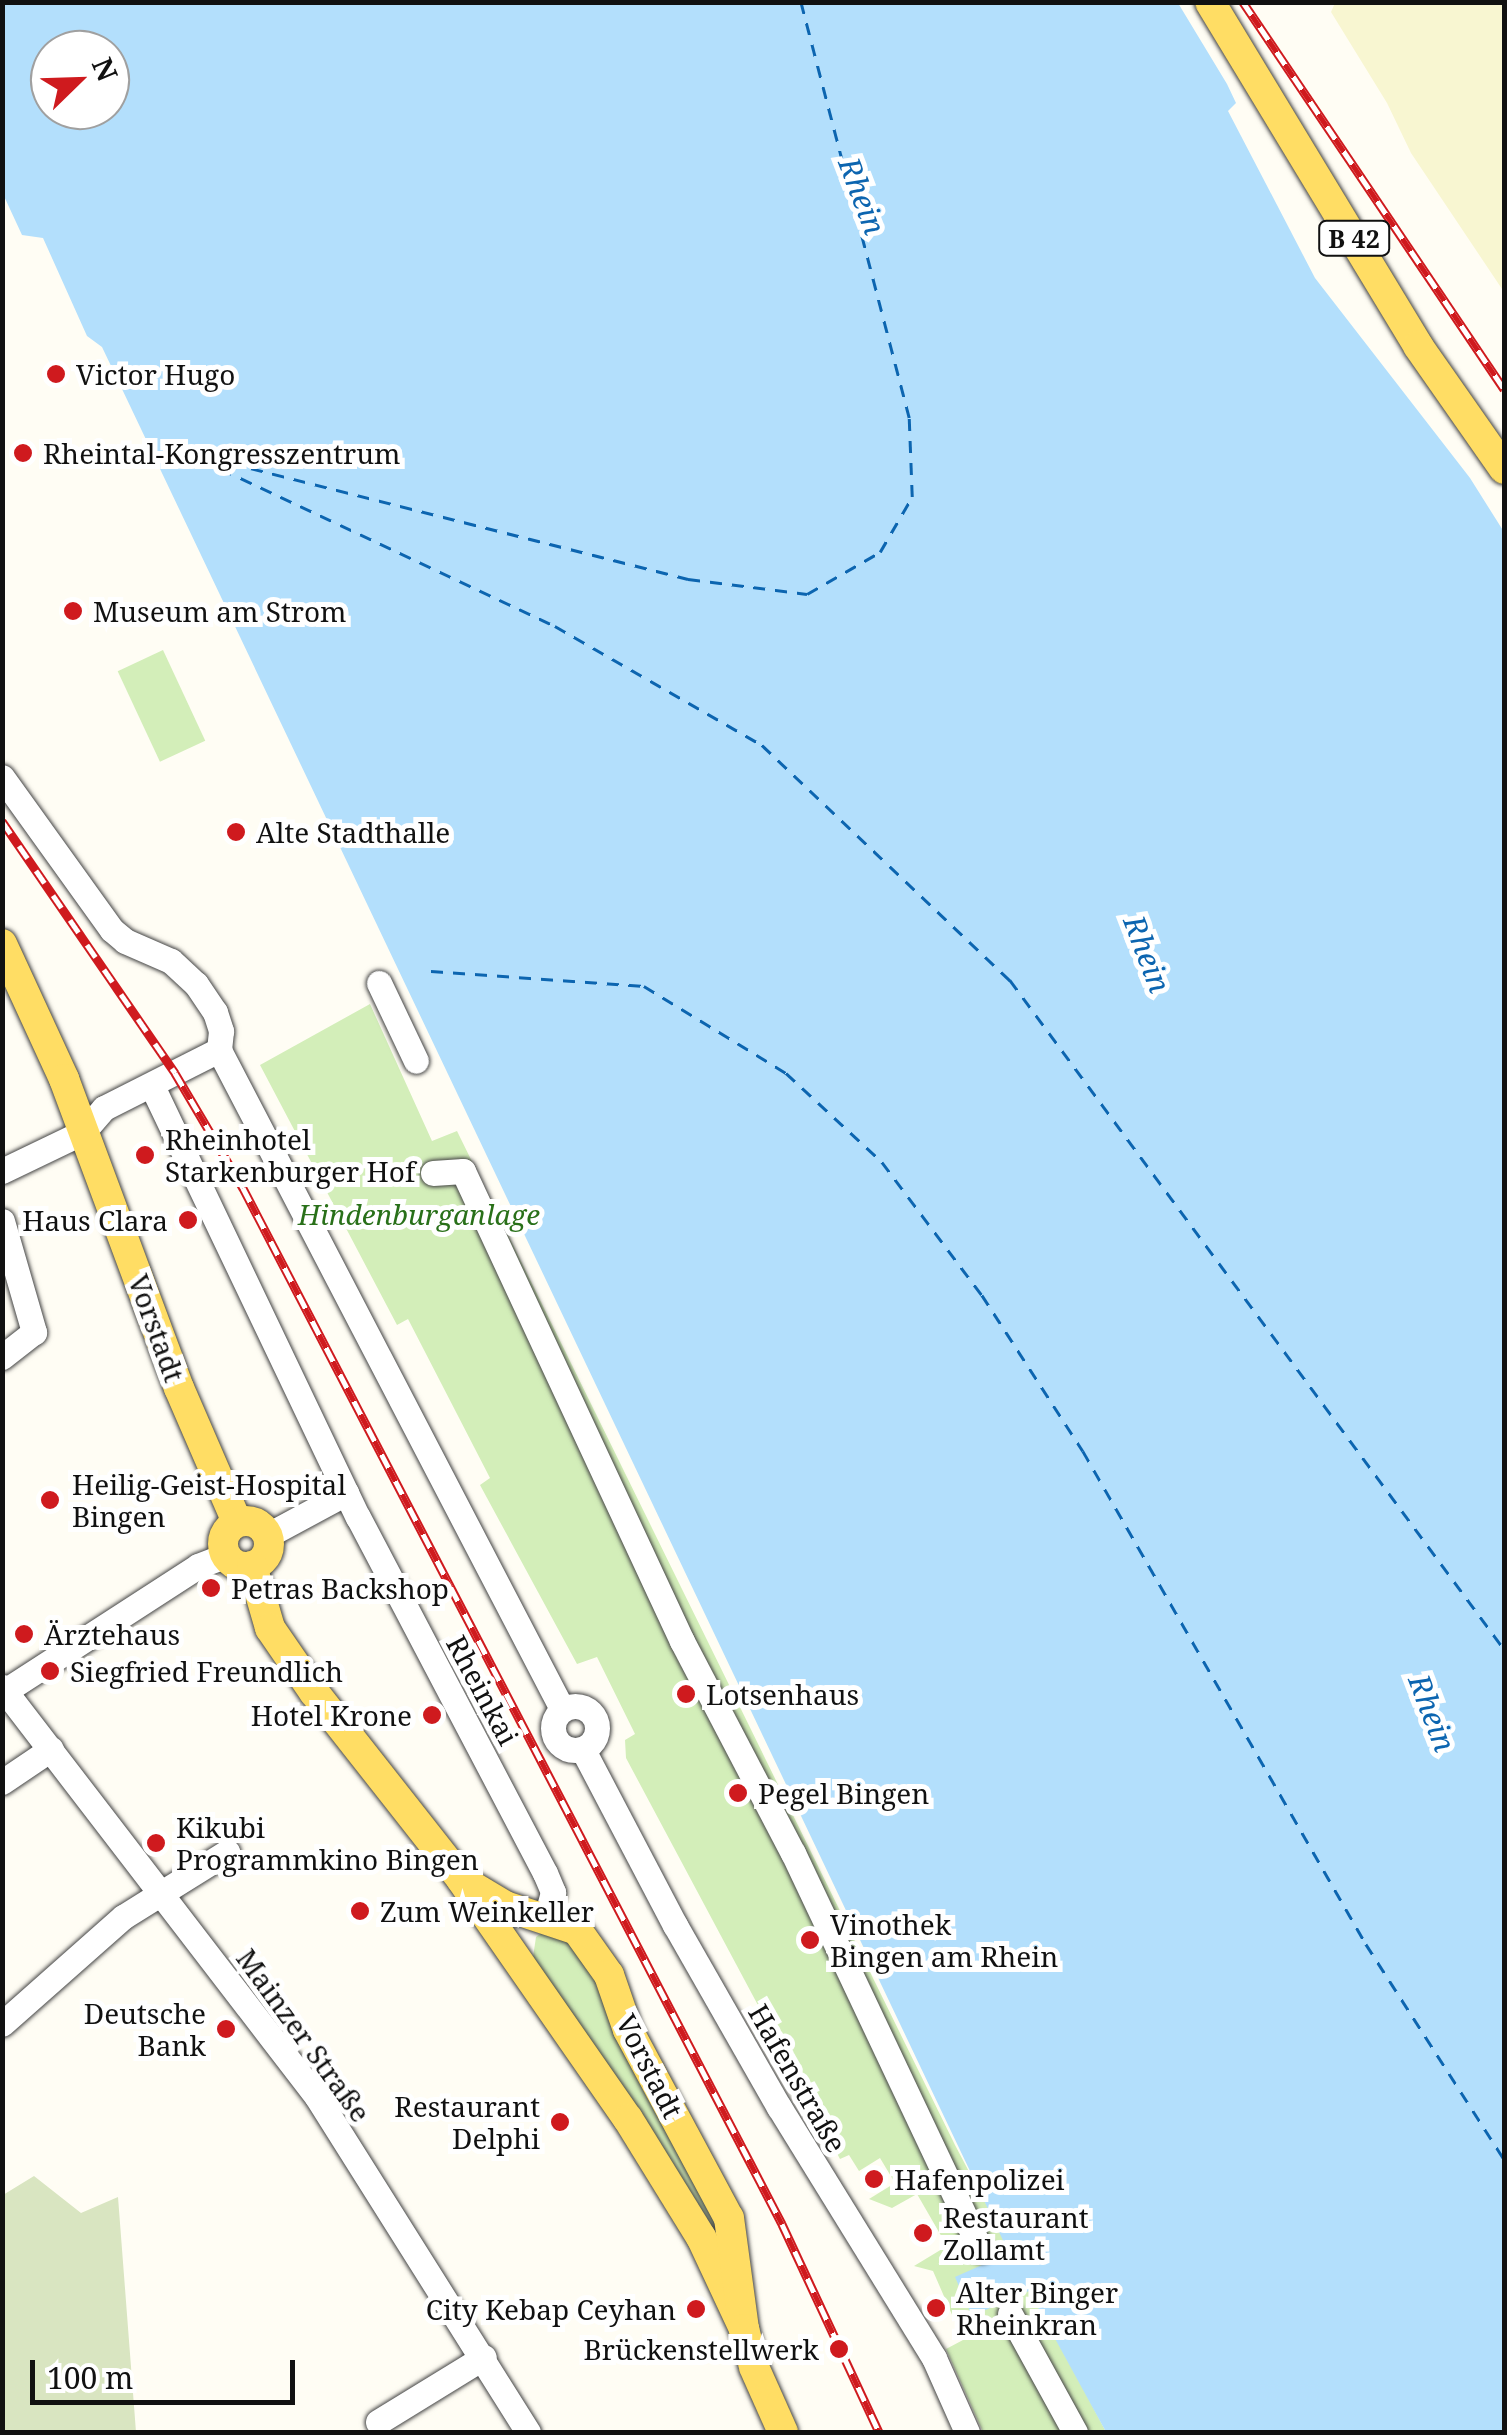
<!DOCTYPE html>
<meta charset="utf-8">
<style>
body{margin:0}
#map{position:relative;width:1507px;height:2435px;overflow:hidden;background:#fffdf4;font-family:"Noto Serif",serif}
div>[style]{position:absolute}
.farmland>*{inset:0;background:#f8f6d1}
.green>*{inset:0;background:#d3eeb9;transform-origin:0 0}
.cemetery>*{inset:0;background:#d9e5c1}
.water>*{inset:0;background:#b3dffc}
.ferry>*{height:2.5px;margin-top:-1.25px;transform-origin:0;background:repeating-linear-gradient(90deg,#0c65b0 0 12px,transparent 0 22px)}
.roads{filter:drop-shadow(0 0 2px #444) drop-shadow(0 0 2px #444)}
.minor>*{height:25px;margin:-12.5px;padding:0 12.5px;transform-origin:12.5px;border-radius:12.5px;background:#fff}
.minor>.ring{margin:-12.5px;padding:0;box-sizing:content-box;background:none;border:25px solid #fff;border-radius:50%}
.major>*{height:30px;margin:-15px;padding:0 15px;transform-origin:15px;border-radius:15px;background:#ffdd64}
.major>.ring{margin:-15px;padding:0;box-sizing:content-box;background:none;border:30px solid #ffdd64;border-radius:50%}
.rail>*{height:9px;margin-top:-4.5px;transform-origin:0;background:repeating-linear-gradient(90deg,#fff 0 15px,#cf1a1e 0 30px);box-sizing:border-box;border-block:2px solid #cf1a1e}
.dots>*{width:28px;height:28px;translate:-50% -50%;box-sizing:border-box;border:5px solid #fff;border-radius:50%}
span{translate:-50% -50%;white-space:nowrap;text-align:center;line-height:1.15;-webkit-text-stroke:10px #fff;paint-order:stroke}
.shield-label span{padding:2px 8px;background:#fff;border:2px solid;border-radius:8px;-webkit-text-stroke-width:0}
.shield-label{font-size:25px;color:#111;font-weight:700}
.poi-label{font-size:28px;color:#111}
.left{translate:0 -50%;text-align:left}
.right{translate:-100% -50%;text-align:right}
.park-label{font-size:28px;color:#297019;font-style:italic}
.street-label{font-size:28px;color:#111}
.water-label{font-size:30px;color:#0c65b0;font-style:italic}
.frame{position:absolute;inset:0;border:5px solid #111;pointer-events:none}
.north{position:absolute;left:30px;top:30px;width:100px;height:100px;box-sizing:border-box;background:#fff;border:2px solid #a0a0a0;border-radius:50%;rotate:67deg;font-size:28px;font-weight:700;line-height:40px;text-align:center;color:#111}
.north::after{content:'';display:block;margin:auto;width:35px;height:45px;background:#cf1a1e;clip-path:polygon(50% 0,100% 100%,50% 72%,0 100%)}
.scale{position:absolute;left:30px;top:2360px;width:265px;height:45px;box-sizing:border-box;border:5px solid #111;border-top:0;padding-left:12px;font-size:30px;line-height:35px;white-space:nowrap;color:#111;-webkit-text-stroke:8px #fff;paint-order:stroke}
</style>
<div id="map">
<div class="farmland">
<i style="clip-path:polygon(1335px 3px,1504px 3px,1504px 292px,1411px 153px,1387px 103px,1331px 12px)"></i>
</div>
<div class="green">
<i style="left:163px;top:650px;width:100px;height:50px;rotate:65deg"></i>
<i style="clip-path:polygon(370px 1004px,432px 1141px,457px 1131px,955px 2145px,1106px 2432px,983px 2432px,946px 2349px,963px 2340px,933px 2271px,914px 2266px,947px 2246px,917px 2194px,892px 2208px,869px 2199px,895px 2183px,880px 2158px,859px 2171px,849px 2155px,840px 2159px,626px 1758px,625px 1740px,635px 1734px,597px 1657px,577px 1664px,480px 1485px,490px 1478px,408px 1319px,397px 1325px,260px 1065px)"></i>
<i style="clip-path:polygon(572px 1930px,720px 2217px,716px 2230px,710px 2233px,532px 1964px,536px 1937px,544px 1931px)"></i>
</div>
<div class="cemetery">
<i style="clip-path:polygon(34px 2176px,81px 2213px,118px 2197px,136px 2432px,3px 2432px,3px 2195px)"></i>
</div>
<div class="water">
<i style="clip-path:polygon(evenodd,3px 2px,1178px 3px,1227px 84px,1236px 103px,1228px 111px,1315px 278px,1470px 478px,1504px 532px,1504px 2432px,1106px 2432px,1029px 2291px,972px 2316px,955px 2277px,1009px 2253px,102px 347px,87px 336px,43px 238px,22px 235px,3px 194px,3px 2px,50px 50px,110px 50px,110px 110px,50px 110px,50px 50px)"></i>
</div>
<div class="ferry">
<i style="left:181px;top:450px;width:413px;rotate:25.2deg"></i>
<i style="left:555px;top:626px;width:239px;rotate:29.9deg"></i>
<i style="left:762px;top:745px;width:342px;rotate:43.5deg"></i>
<i style="left:1010px;top:980px;width:832px;rotate:53.56deg"></i>
<i style="left:187px;top:452px;width:517px;rotate:14.22deg"></i>
<i style="left:688px;top:579px;width:120px;rotate:7.2deg"></i>
<i style="left:807px;top:594px;width:84px;rotate:-29.9deg"></i>
<i style="left:880px;top:552px;width:64px;rotate:-59.8deg"></i>
<i style="left:912px;top:497px;width:79px;rotate:-92.2deg"></i>
<i style="left:909px;top:418px;width:430px;rotate:-104.6deg"></i>
<i style="left:431px;top:971px;width:214px;rotate:4deg"></i>
<i style="left:644px;top:986px;width:167px;rotate:31.5deg"></i>
<i style="left:786px;top:1073px;width:131px;rotate:42.8deg"></i>
<i style="left:882px;top:1162px;width:166px;rotate:53.1deg"></i>
<i style="left:982px;top:1295px;width:186px;rotate:57.1deg"></i>
<i style="left:1083px;top:1451px;width:568px;rotate:60.14deg"></i>
<i style="left:1366px;top:1944px;width:255px;rotate:57.3deg"></i>
</div>
<div class="roads">
<div class="minor">
<i style="left:2px;top:777px;width:188px;rotate:54.3deg"></i>
<i style="left:112px;top:930px;width:17px;rotate:40deg"></i>
<i style="left:125px;top:941px;width:50px;rotate:23.5deg"></i>
<i style="left:171px;top:961px;width:34px;rotate:43deg"></i>
<i style="left:196px;top:984px;width:34px;rotate:56deg"></i>
<i style="left:215px;top:1012px;width:20px;rotate:72deg"></i>
<i style="left:221px;top:1031px;width:19px;rotate:96deg"></i>
<i style="left:379px;top:983px;width:86px;rotate:64.6deg"></i>
<i style="left:219px;top:1050px;width:743px;rotate:62.5deg"></i>
<i style="left:152px;top:1086px;width:478px;rotate:64.5deg"></i>
<i style="left:358px;top:1517px;width:402px;rotate:62.3deg"></i>
<i style="left:545px;top:1873px;width:21px;rotate:67deg"></i>
<i style="left:553px;top:1892px;width:27px;rotate:105deg"></i>
<i style="left:2px;top:1171px;width:90px;rotate:-25.7deg"></i>
<i style="left:83px;top:1132px;width:32px;rotate:-49deg"></i>
<i style="left:104px;top:1108px;width:129px;rotate:-26.8deg"></i>
<i style="left:433px;top:1173px;width:30px;rotate:-4deg"></i>
<i style="left:463px;top:1171px;width:519px;rotate:65.02deg"></i>
<i style="left:682px;top:1641px;width:239px;rotate:62.4deg"></i>
<i style="left:793px;top:1853px;width:439px;rotate:64.7deg"></i>
<i style="left:2px;top:1221px;width:116px;rotate:73.9deg"></i>
<i style="left:34px;top:1332px;width:41px;rotate:142deg"></i>
<i style="left:268px;top:1535px;width:89px;rotate:-28.3deg"></i>
<i style="left:2px;top:1687px;width:517px;rotate:52.47deg"></i>
<i style="left:317px;top:2097px;width:396px;rotate:57.8deg"></i>
<i style="left:5px;top:1691px;width:230px;rotate:-32.9deg"></i>
<i style="left:198px;top:1566px;width:30px;rotate:-21deg"></i>
<i class="ring" style="left:553px;top:1706px;width:19px;height:19px"></i>
<i style="left:583px;top:1750px;width:198px;rotate:62.3deg"></i>
<i style="left:675px;top:1925px;width:210px;rotate:60.3deg"></i>
<i style="left:779px;top:2107px;width:295px;rotate:58.3deg"></i>
<i style="left:934px;top:2358px;width:81px;rotate:66deg"></i>
<i style="left:2px;top:1782px;width:59px;rotate:-34deg"></i>
<i style="left:2px;top:2024px;width:162px;rotate:-41.5deg"></i>
<i style="left:123px;top:1917px;width:123px;rotate:-32deg"></i>
<i style="left:1010px;top:2314px;width:135px;rotate:61.2deg"></i>
<i style="left:378px;top:2422px;width:124px;rotate:-31.5deg"></i>
</div>
<div class="major">
<i style="left:1210px;top:2px;width:402px;rotate:58.8deg"></i>
<i style="left:1418px;top:346px;width:150px;rotate:55deg"></i>
<i style="left:2px;top:944px;width:149px;rotate:65.3deg"></i>
<i style="left:64px;top:1079px;width:330px;rotate:69.6deg"></i>
<i style="left:179px;top:1388px;width:146px;rotate:66.6deg"></i>
<i class="ring" style="left:223px;top:1521px;width:16px;height:16px"></i>
<i style="left:252px;top:1566px;width:65px;rotate:73.8deg"></i>
<i style="left:270px;top:1628px;width:78px;rotate:55.5deg"></i>
<i style="left:314px;top:1692px;width:238px;rotate:51.8deg"></i>
<i style="left:461px;top:1879px;width:292px;rotate:55.2deg"></i>
<i style="left:628px;top:2119px;width:139px;rotate:58.3deg"></i>
<i style="left:701px;top:2237px;width:102px;rotate:64.9deg"></i>
<i style="left:472px;top:1886px;width:39px;rotate:31deg"></i>
<i style="left:505px;top:1906px;width:76px;rotate:18.4deg"></i>
<i style="left:577px;top:1930px;width:55px;rotate:54.6deg"></i>
<i style="left:609px;top:1975px;width:58px;rotate:70.9deg"></i>
<i style="left:628px;top:2030px;width:213px;rotate:61.8deg"></i>
<i style="left:729px;top:2218px;width:112px;rotate:82.3deg"></i>
<i style="left:744px;top:2329px;width:39px;rotate:75deg"></i>
<i style="left:754px;top:2367px;width:71px;rotate:66deg"></i>
</div>
</div>
<div class="rail">
<i style="left:1243px;top:2px;width:467px;rotate:56deg"></i>
<i style="left:2px;top:821px;width:306px;rotate:55.5deg"></i>
<i style="left:175px;top:1073px;width:134px;rotate:59.4deg"></i>
<i style="left:243px;top:1188px;width:1168px;rotate:62.51deg"></i>
<i style="left:782px;top:2224px;width:230px;rotate:65deg"></i>
</div>
<div class="dots">
<i style="left:56px;top:374px;background:#cf1a1e"></i>
<i style="left:23px;top:453px;background:#cf1a1e"></i>
<i style="left:73px;top:611px;background:#cf1a1e"></i>
<i style="left:236px;top:832px;background:#cf1a1e"></i>
<i style="left:145px;top:1155px;background:#cf1a1e"></i>
<i style="left:188px;top:1220px;background:#cf1a1e"></i>
<i style="left:50px;top:1500px;background:#cf1a1e"></i>
<i style="left:211px;top:1588px;background:#cf1a1e"></i>
<i style="left:24px;top:1634px;background:#cf1a1e"></i>
<i style="left:50px;top:1671px;background:#cf1a1e"></i>
<i style="left:686px;top:1694px;background:#cf1a1e"></i>
<i style="left:432px;top:1715px;background:#cf1a1e"></i>
<i style="left:738px;top:1793px;background:#cf1a1e"></i>
<i style="left:156px;top:1843px;background:#cf1a1e"></i>
<i style="left:360px;top:1911px;background:#cf1a1e"></i>
<i style="left:810px;top:1940px;background:#cf1a1e"></i>
<i style="left:226px;top:2029px;background:#cf1a1e"></i>
<i style="left:560px;top:2122px;background:#cf1a1e"></i>
<i style="left:874px;top:2179px;background:#cf1a1e"></i>
<i style="left:923px;top:2233px;background:#cf1a1e"></i>
<i style="left:936px;top:2308px;background:#cf1a1e"></i>
<i style="left:696px;top:2309px;background:#cf1a1e"></i>
<i style="left:839px;top:2349px;background:#cf1a1e"></i>
</div>
<div class="shield-label">
<span style="left:1354px;top:238px">B 42</span>
</div>
<div class="poi-label">
<span class="left" style="left:76px;top:374px">Victor Hugo</span>
<span class="left" style="left:43px;top:453px">Rheintal-Kongresszentrum</span>
<span class="left" style="left:93px;top:611px">Museum am Strom</span>
<span class="left" style="left:256px;top:832px">Alte Stadthalle</span>
<span class="left" style="left:165px;top:1155px">Rheinhotel<br>Starkenburger Hof</span>
<span class="right" style="left:168px;top:1220px">Haus Clara</span>
<span class="left" style="left:72px;top:1500px">Heilig-Geist-Hospital<br>Bingen</span>
<span class="left" style="left:231px;top:1588px">Petras Backshop</span>
<span class="left" style="left:44px;top:1634px">Ärztehaus</span>
<span class="left" style="left:70px;top:1671px">Siegfried Freundlich</span>
<span class="left" style="left:706px;top:1694px">Lotsenhaus</span>
<span class="right" style="left:412px;top:1715px">Hotel Krone</span>
<span class="left" style="left:758px;top:1793px">Pegel Bingen</span>
<span class="left" style="left:176px;top:1843px">Kikubi<br>Programmkino Bingen</span>
<span class="left" style="left:380px;top:1911px">Zum Weinkeller</span>
<span class="left" style="left:830px;top:1940px">Vinothek<br>Bingen am Rhein</span>
<span class="right" style="left:206px;top:2029px">Deutsche<br>Bank</span>
<span class="right" style="left:540px;top:2122px">Restaurant<br>Delphi</span>
<span class="left" style="left:894px;top:2179px">Hafenpolizei</span>
<span class="left" style="left:943px;top:2233px">Restaurant<br>Zollamt</span>
<span class="left" style="left:956px;top:2308px">Alter Binger<br>Rheinkran</span>
<span class="right" style="left:676px;top:2309px">City Kebap Ceyhan</span>
<span class="right" style="left:819px;top:2349px">Brückenstellwerk</span>
</div>
<div class="park-label">
<span style="left:419px;top:1214px">Hindenburganlage</span>
</div>
<div class="street-label">
<span style="left:157px;top:1328px;rotate:70deg">Vorstadt</span>
<span style="left:483px;top:1690px;rotate:62deg">Rheinkai</span>
<span style="left:304px;top:2035px;rotate:54deg">Mainzer Straße</span>
<span style="left:650px;top:2066px;rotate:63deg">Vorstadt</span>
<span style="left:798px;top:2078px;rotate:60deg">Hafenstraße</span>
</div>
<div class="water-label">
<span style="left:862px;top:196px;rotate:69deg">Rhein</span>
<span style="left:1147px;top:954px;rotate:69deg">Rhein</span>
<span style="left:1432px;top:1713px;rotate:69deg">Rhein</span>
</div>
<div class="frame"></div>
<div class="north">N</div>
<div class="scale">100 m</div>
</div>
